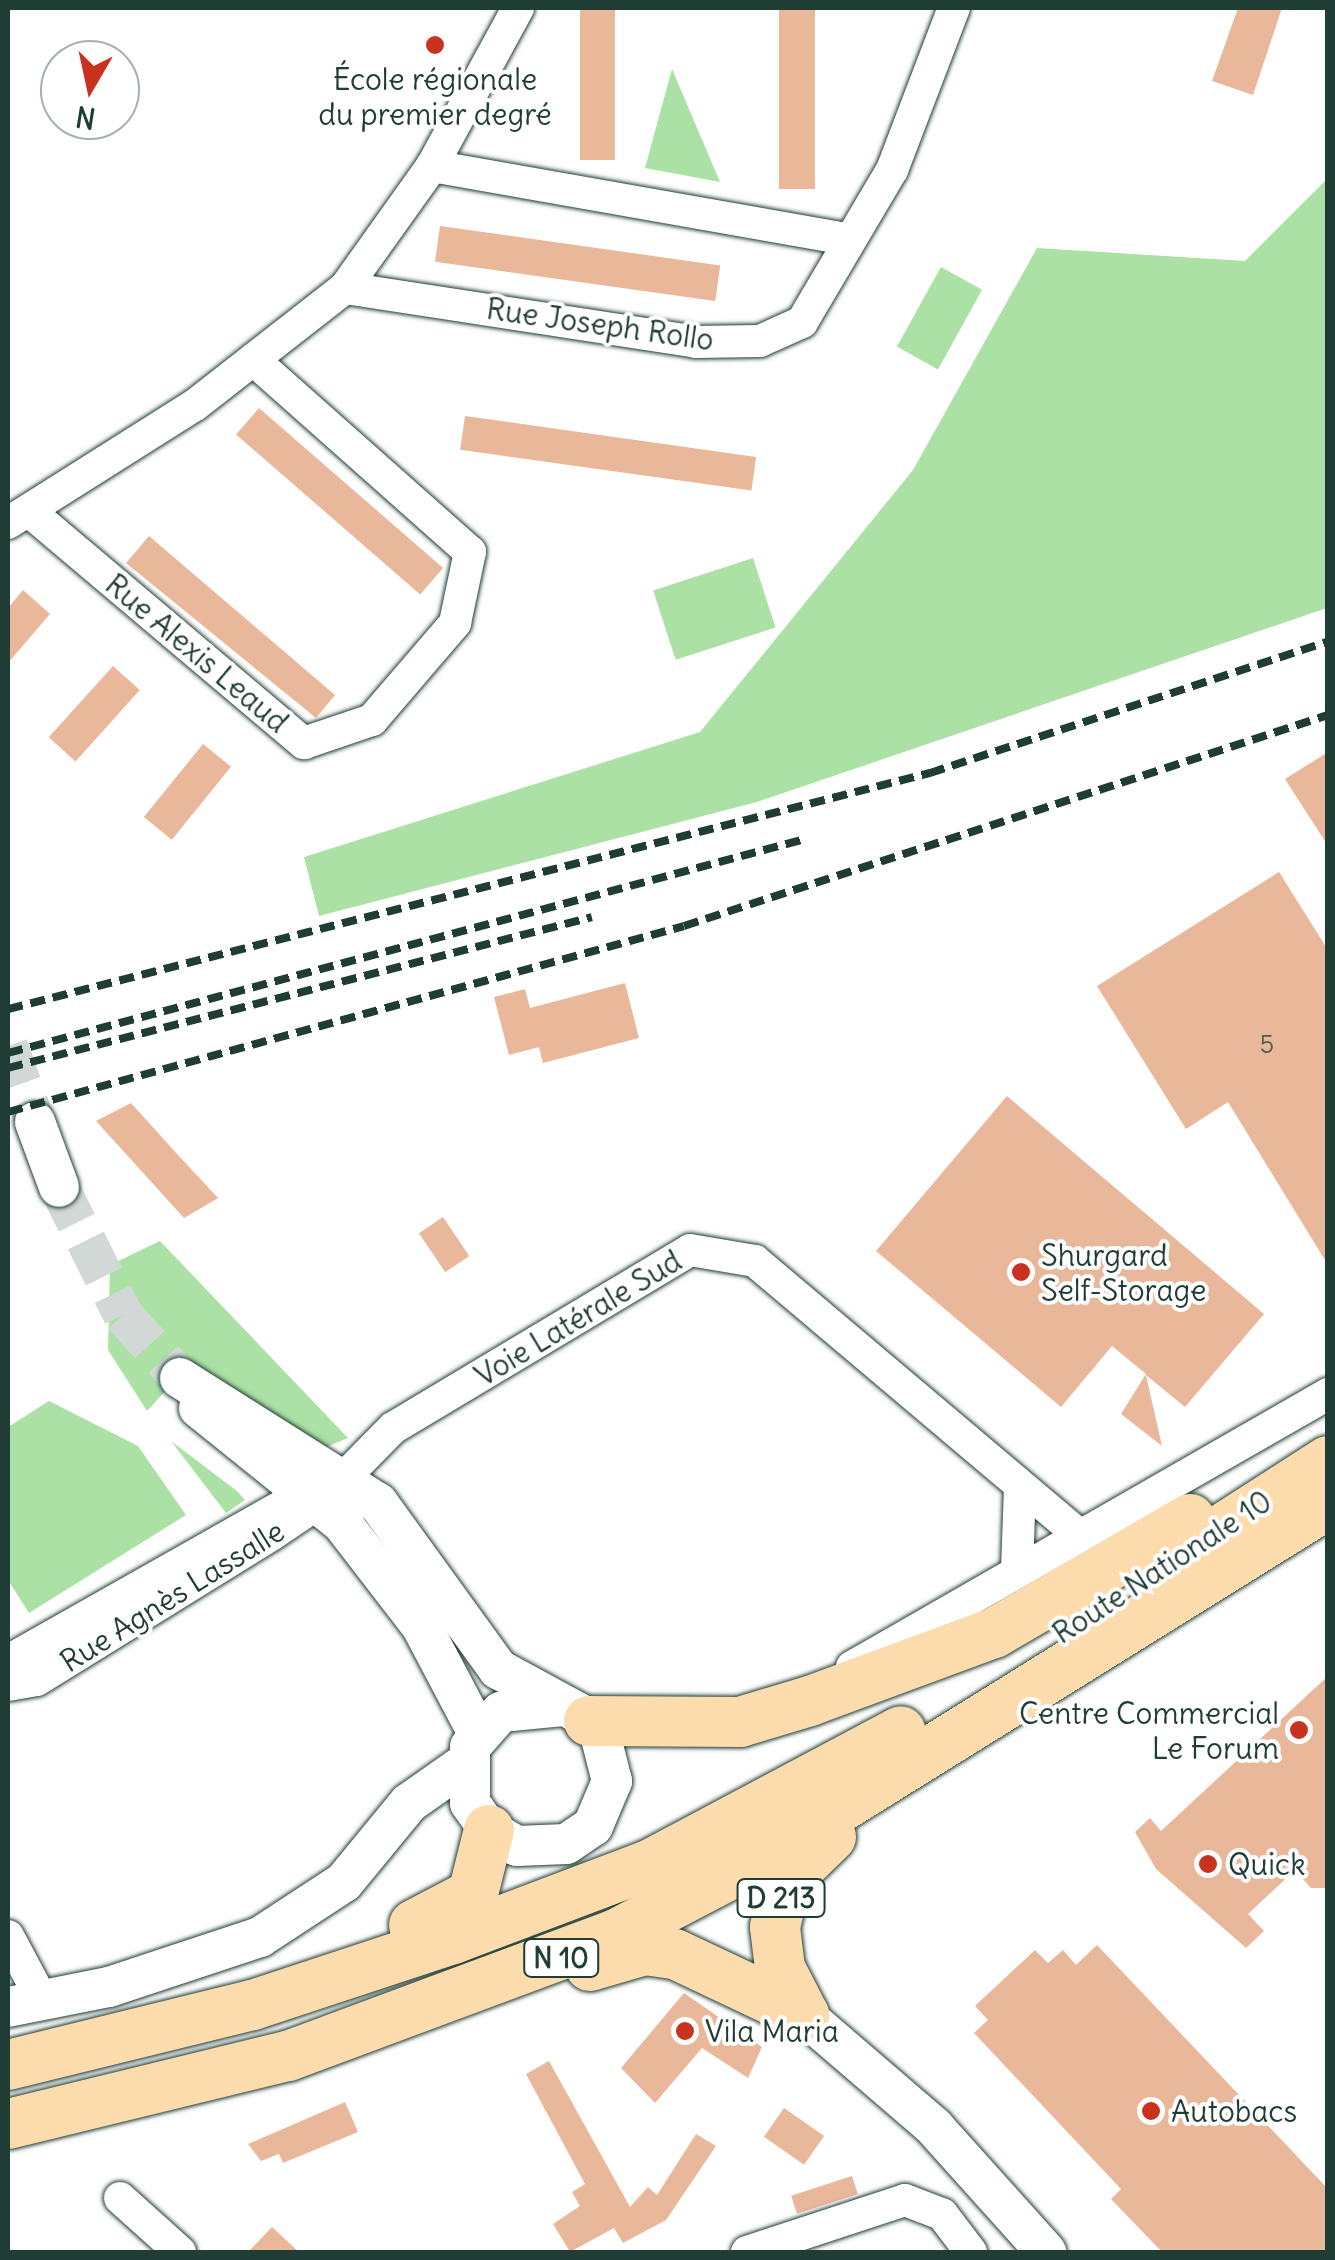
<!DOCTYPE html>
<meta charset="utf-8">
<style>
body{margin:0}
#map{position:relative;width:1335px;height:2260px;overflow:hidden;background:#fff;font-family:Delius,sans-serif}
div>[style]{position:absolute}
.green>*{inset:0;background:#abe1a4;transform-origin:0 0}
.building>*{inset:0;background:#e9b79a;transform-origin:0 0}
.tertiary-tunnel>*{height:40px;margin-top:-20px;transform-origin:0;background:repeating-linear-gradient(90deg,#d2d8d6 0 40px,transparent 0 60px)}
.roads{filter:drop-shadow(0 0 2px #1f3d34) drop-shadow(0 0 2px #1f3d34)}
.minor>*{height:32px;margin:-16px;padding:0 16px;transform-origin:16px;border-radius:16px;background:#fff}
.tertiary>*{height:40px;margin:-20px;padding:0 20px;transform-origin:20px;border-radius:20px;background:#fff}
.primary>*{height:50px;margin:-25px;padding:0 25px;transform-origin:25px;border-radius:25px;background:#fcdcac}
.rail>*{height:8px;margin-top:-4px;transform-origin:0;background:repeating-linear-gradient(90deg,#1f3d34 0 15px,transparent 0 23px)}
.dots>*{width:28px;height:28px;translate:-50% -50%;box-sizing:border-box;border:5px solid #fff;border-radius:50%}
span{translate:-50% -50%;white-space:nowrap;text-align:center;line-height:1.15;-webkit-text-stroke:8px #fff;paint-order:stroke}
.number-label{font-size:25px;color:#525c4e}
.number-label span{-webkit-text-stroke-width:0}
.shield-label span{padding:2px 8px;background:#fff;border:2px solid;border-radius:8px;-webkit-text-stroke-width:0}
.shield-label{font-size:28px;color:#1f3d34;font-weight:700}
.poi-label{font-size:30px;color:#1f3d34}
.left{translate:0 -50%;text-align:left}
.right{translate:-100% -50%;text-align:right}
.street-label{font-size:30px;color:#1f3d34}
.frame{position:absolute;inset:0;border:10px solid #1f3d34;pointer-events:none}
.north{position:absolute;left:40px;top:40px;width:100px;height:100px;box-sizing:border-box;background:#fff;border:2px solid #a5b1ae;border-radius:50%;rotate:189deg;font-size:28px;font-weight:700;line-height:40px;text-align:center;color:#1f3d34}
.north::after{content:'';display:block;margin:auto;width:35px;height:45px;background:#c8321e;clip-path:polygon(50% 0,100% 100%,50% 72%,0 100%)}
</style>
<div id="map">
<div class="green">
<i style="clip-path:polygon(672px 69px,720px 182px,645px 168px)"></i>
<i style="clip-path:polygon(1327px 179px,1327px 608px,757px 802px,319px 916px,304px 857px,700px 732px,913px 470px,1037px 248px,1245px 261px)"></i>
<i style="left:941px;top:267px;width:47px;height:91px;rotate:29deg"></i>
<i style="left:753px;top:558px;width:73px;height:105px;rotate:72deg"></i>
<i style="clip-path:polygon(160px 1241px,348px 1438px,324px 1448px,190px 1364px,147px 1411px,108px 1350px,110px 1265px)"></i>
<i style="clip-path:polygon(49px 1401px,138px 1446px,186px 1515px,29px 1613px,8px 1580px,8px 1427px)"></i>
<i style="clip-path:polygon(171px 1441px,237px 1491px,245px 1500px,226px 1513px)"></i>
</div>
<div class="building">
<i style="left:580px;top:8px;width:35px;height:152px"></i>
<i style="left:779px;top:8px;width:36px;height:181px"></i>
<i style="clip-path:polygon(1238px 8px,1282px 8px,1253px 95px,1212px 81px)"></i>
<i style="left:440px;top:226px;width:283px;height:36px;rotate:8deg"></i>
<i style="left:259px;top:408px;width:244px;height:35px;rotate:41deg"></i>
<i style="left:465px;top:416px;width:294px;height:34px;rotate:8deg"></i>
<i style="clip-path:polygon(149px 536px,335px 695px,316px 718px,126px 563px)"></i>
<i style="clip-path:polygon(23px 590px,50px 614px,8px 663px,8px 608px)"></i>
<i style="left:113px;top:666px;width:36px;height:96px;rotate:42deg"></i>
<i style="left:203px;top:744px;width:36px;height:94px;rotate:39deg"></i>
<i style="clip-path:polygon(1328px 752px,1328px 846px,1285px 779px)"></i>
<i style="clip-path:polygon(1279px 872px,1328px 950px,1328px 1265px,1228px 1102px,1186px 1129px,1097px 986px)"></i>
<i style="clip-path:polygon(625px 983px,639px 1038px,543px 1063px,539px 1047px,509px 1055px,494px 997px,525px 989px,530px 1008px)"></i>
<i style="clip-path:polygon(1007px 1096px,1264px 1314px,1185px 1407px,1146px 1375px,1162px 1446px,1121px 1414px,1146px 1374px,1112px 1346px,1061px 1407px,876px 1251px)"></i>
<i style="clip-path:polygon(131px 1103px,178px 1155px,218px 1198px,184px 1218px,96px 1121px)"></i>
<i style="left:443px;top:1217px;width:47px;height:29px;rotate:56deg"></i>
<i style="clip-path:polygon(1328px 1676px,1328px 1888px,1311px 1888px,1295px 1870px,1248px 1914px,1264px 1931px,1246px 1948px,1156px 1869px,1135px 1832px,1150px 1818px,1161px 1831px)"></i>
<i style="clip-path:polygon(1097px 1945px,1328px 2189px,1328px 2252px,1162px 2252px,1111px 2199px,1121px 2189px,974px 2033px,988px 2020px,975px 2006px,1035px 1950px,1048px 1963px,1063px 1950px,1076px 1965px)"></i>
<i style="clip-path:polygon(684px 1993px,762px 2047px,748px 2078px,702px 2048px,655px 2103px,621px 2068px)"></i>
<i style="clip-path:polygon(549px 2061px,630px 2207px,648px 2187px,657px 2195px,696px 2134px,716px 2146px,666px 2220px,623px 2243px,614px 2228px,570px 2252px,553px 2224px,580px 2206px,572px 2192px,585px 2184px,526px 2074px)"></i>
<i style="clip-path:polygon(345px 2102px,358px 2132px,283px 2163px,279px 2154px,261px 2161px,248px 2144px)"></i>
<i style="left:784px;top:2108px;width:49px;height:35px;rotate:35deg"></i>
<i style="left:852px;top:2176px;width:19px;height:64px;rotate:72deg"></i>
<i style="clip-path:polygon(272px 2227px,299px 2252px,248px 2252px)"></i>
</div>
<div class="tertiary-tunnel">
<i style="left:8px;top:1046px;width:81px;rotate:70.4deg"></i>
<i style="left:59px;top:1187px;width:143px;rotate:63.4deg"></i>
<i style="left:123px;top:1315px;width:85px;rotate:47.9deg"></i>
</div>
<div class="roads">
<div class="minor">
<i style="left:432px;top:166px;width:419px;rotate:10deg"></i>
<i style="left:345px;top:288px;width:355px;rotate:8.7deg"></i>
<i style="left:696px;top:342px;width:64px;rotate:-0.9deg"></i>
<i style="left:760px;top:341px;width:46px;rotate:-24.3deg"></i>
<i style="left:802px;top:322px;width:177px;rotate:-59.4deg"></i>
<i style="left:892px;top:170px;width:173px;rotate:-69.1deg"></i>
<i style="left:29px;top:511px;width:360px;rotate:40.2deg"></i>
<i style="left:304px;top:743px;width:72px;rotate:-18.7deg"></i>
<i style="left:372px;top:720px;width:128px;rotate:-49.4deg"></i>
<i style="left:455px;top:623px;width:73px;rotate:-78.1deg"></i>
<i style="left:470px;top:552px;width:290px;rotate:-138.4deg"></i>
<i style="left:8px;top:523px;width:221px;rotate:-32.3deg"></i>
<i style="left:195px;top:405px;width:190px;rotate:-38deg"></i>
<i style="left:345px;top:288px;width:150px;rotate:-54.5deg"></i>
<i style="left:432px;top:166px;width:180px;rotate:-61.4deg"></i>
<i style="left:1017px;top:1569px;width:83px;rotate:-87.9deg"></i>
<i style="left:8px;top:1661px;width:343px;rotate:-29.5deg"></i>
<i style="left:852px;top:1667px;width:549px;rotate:-29.84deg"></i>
<i style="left:8px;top:1685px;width:29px;rotate:-10deg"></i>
<i style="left:37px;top:1680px;width:275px;rotate:-31.8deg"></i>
<i style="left:271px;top:1535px;width:59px;rotate:-34deg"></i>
<i style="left:320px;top:1502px;width:104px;rotate:-45.4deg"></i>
<i style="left:393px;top:1428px;width:346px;rotate:-30.9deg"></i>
<i style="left:690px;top:1250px;width:66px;rotate:9.6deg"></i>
<i style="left:755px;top:1261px;width:423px;rotate:40.2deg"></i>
<i style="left:8px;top:1936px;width:72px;rotate:62deg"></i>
<i style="left:120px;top:2198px;width:81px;rotate:42deg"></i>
<i style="left:747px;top:2252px;width:166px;rotate:-18.2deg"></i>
<i style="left:905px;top:2200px;width:40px;rotate:21deg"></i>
<i style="left:942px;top:2214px;width:48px;rotate:52.7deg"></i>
</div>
<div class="tertiary">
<i style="left:35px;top:1122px;width:69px;rotate:69.7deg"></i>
<i style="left:180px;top:1378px;width:234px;rotate:32.3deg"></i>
<i style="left:378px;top:1503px;width:205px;rotate:54.1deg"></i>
<i style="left:498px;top:1669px;width:90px;rotate:28.6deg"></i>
<i style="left:577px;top:1712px;width:32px;rotate:44deg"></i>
<i style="left:600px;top:1734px;width:49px;rotate:75.7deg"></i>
<i style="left:612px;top:1781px;width:49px;rotate:112.9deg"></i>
<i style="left:593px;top:1826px;width:32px;rotate:146deg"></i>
<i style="left:566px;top:1844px;width:49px;rotate:177.7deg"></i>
<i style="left:517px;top:1846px;width:32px;rotate:-150deg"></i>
<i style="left:489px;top:1830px;width:33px;rotate:-125deg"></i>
<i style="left:470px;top:1803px;width:56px;rotate:-90deg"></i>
<i style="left:470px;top:1747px;width:47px;rotate:-48.5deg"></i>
<i style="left:501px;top:1712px;width:62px;rotate:-5.5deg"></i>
<i style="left:199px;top:1408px;width:184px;rotate:38.8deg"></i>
<i style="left:342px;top:1523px;width:131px;rotate:52.4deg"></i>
<i style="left:422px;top:1627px;width:120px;rotate:62.2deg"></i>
<i style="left:8px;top:2007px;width:103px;rotate:-11.2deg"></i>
<i style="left:109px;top:1987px;width:159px;rotate:-18.3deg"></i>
<i style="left:260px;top:1937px;width:100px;rotate:-33.2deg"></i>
<i style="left:344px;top:1882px;width:102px;rotate:-50.6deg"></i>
<i style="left:409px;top:1803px;width:70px;rotate:-35.1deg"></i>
<i style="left:804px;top:2015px;width:172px;rotate:40.7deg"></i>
<i style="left:934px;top:2127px;width:168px;rotate:48.1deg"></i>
</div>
<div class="primary">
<i style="left:1163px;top:1567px;width:196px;rotate:-32.7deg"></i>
<i style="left:589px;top:1721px;width:151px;rotate:0.4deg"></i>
<i style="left:740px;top:1722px;width:73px;rotate:-16.7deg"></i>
<i style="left:810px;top:1701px;width:196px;rotate:-20.3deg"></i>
<i style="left:994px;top:1633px;width:227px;rotate:-30.2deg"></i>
<i style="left:414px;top:1925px;width:67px;rotate:-27.7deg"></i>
<i style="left:473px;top:1894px;width:66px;rotate:-76deg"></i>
<i style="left:590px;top:1966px;width:57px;rotate:-16.2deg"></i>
<i style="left:645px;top:1950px;width:30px;rotate:8deg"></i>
<i style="left:675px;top:1954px;width:143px;rotate:25.3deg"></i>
<i style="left:804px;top:2015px;width:53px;rotate:-117.1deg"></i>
<i style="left:780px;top:1968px;width:41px;rotate:-97deg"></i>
<i style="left:775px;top:1927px;width:47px;rotate:-76.6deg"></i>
<i style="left:786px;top:1881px;width:63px;rotate:-44.4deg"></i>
<i style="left:8px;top:2065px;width:252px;rotate:-13.8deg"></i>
<i style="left:253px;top:2005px;width:211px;rotate:-18.3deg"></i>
<i style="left:453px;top:1939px;width:210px;rotate:-20.7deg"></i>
<i style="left:649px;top:1865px;width:285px;rotate:-28deg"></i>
<i style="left:8px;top:2124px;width:288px;rotate:-13.7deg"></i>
<i style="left:288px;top:2056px;width:352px;rotate:-20.4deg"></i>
<i style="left:618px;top:1933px;width:144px;rotate:-27.6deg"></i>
<i style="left:746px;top:1866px;width:685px;rotate:-31.88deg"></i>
</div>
</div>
<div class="rail">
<i style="left:8px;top:1009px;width:952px;rotate:-14.36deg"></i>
<i style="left:930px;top:773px;width:419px;rotate:-18.3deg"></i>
<i style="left:8px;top:1053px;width:825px;rotate:-15.03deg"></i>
<i style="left:8px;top:1068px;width:603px;rotate:-14.5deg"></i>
<i style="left:8px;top:1112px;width:701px;rotate:-15.38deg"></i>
<i style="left:684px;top:926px;width:678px;rotate:-18.14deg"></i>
</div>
<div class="dots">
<i style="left:435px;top:45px;background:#c8321e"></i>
<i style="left:1021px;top:1272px;background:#c8321e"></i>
<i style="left:1299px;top:1730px;background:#c8321e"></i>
<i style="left:1208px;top:1864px;background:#c8321e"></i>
<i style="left:685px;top:2031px;background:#c8321e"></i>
<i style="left:1151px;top:2111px;background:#c8321e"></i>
</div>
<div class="number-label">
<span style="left:1267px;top:1044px">5</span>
</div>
<div class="shield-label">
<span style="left:781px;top:1898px">D 213</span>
<span style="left:561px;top:1958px">N 10</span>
</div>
<div class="poi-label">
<span style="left:435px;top:96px">École régionale<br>du premier degré</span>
<span class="left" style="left:1041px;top:1272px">Shurgard<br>Self-Storage</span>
<span class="right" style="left:1279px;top:1730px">Centre Commercial<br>Le Forum</span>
<span class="left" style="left:1228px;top:1864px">Quick</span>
<span class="left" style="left:705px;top:2031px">Vila Maria</span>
<span class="left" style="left:1171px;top:2111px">Autobacs</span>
</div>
<div class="street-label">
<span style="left:600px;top:324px;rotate:8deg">Rue Joseph Rollo</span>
<span style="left:197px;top:653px;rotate:40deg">Rue Alexis Leaud</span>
<span style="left:578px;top:1318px;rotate:-31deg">Voie Latérale Sud</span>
<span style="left:1162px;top:1567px;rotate:-33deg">Route Nationale 10</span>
<span style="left:172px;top:1596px;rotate:-32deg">Rue Agnès Lassalle</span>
</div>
<div class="frame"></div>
<div class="north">N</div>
</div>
